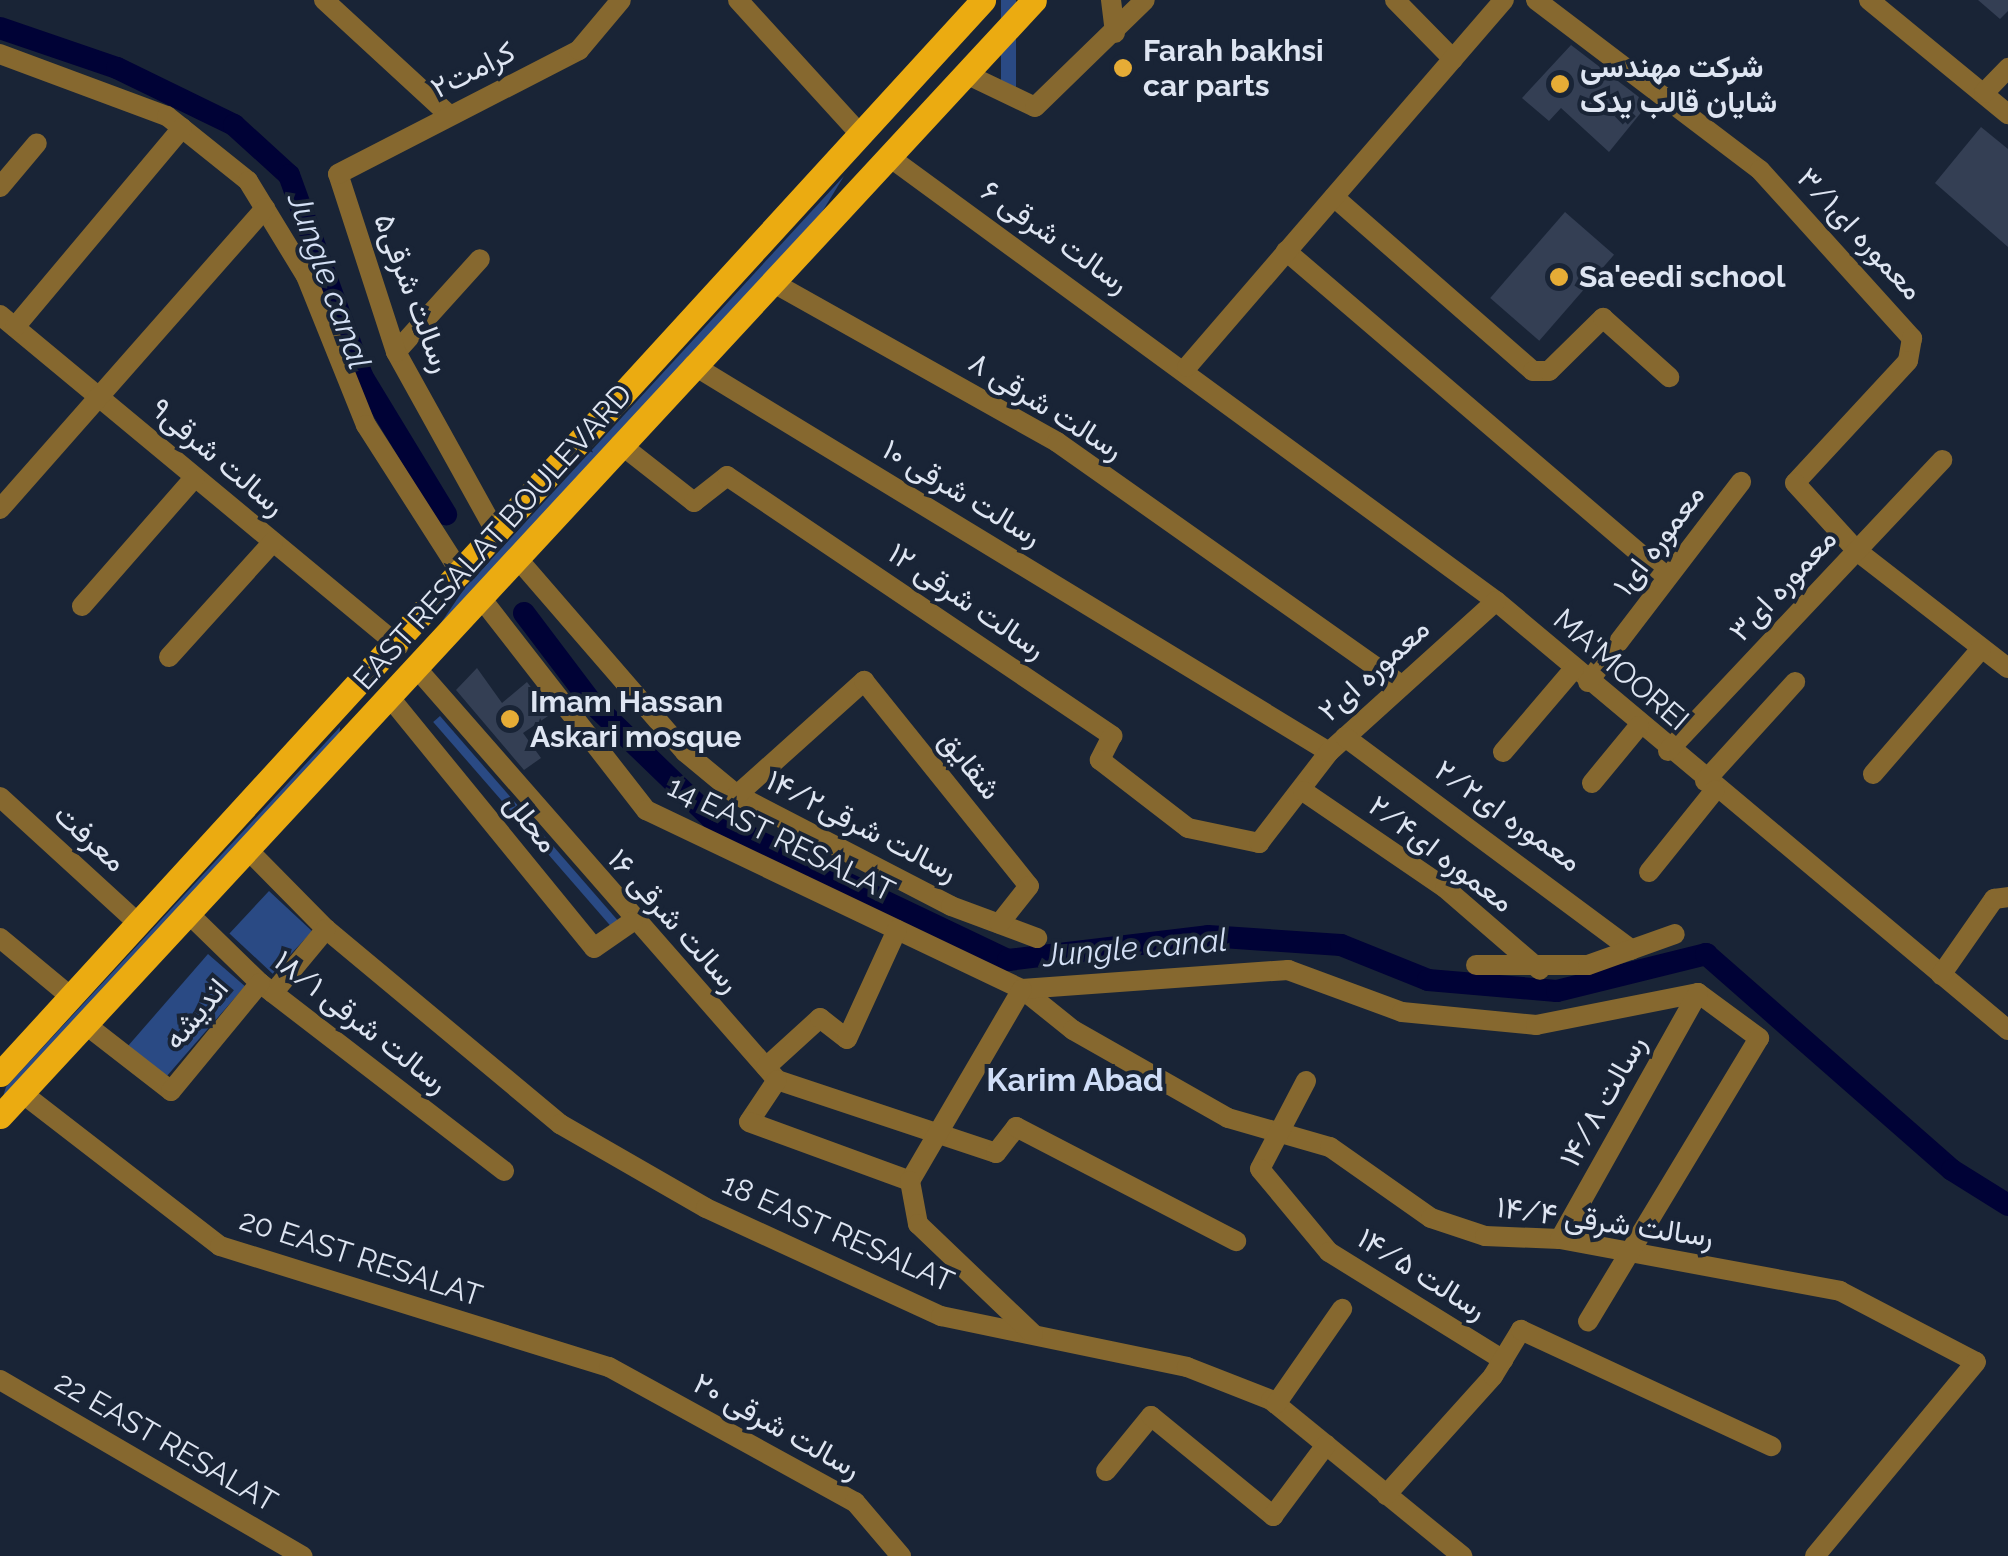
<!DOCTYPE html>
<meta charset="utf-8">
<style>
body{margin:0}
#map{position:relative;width:2008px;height:1556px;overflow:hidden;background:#192436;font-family:Raleway,Vazirmatn,sans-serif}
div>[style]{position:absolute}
.green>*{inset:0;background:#2a4a84;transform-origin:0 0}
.canal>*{height:22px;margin:-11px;padding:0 11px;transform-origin:11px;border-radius:11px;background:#000236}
.building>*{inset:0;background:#343f54;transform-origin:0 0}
.street>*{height:20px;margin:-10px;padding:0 10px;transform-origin:10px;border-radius:10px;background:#86682f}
.primary>*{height:25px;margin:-12.5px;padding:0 12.5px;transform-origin:12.5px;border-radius:12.5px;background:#ebab11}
.dots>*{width:28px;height:28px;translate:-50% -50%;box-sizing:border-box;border:5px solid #192436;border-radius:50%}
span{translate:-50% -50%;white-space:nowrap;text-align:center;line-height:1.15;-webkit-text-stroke:8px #192436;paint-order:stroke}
.poi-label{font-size:30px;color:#dee5f2;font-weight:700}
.left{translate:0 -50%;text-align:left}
.street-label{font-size:30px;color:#dee5f2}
.water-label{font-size:32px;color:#d4e0f5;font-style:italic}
.neighbourhood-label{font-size:32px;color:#cfddf7;font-weight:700}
</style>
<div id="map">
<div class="green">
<i style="left:1001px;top:0;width:15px;height:94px"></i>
<i style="clip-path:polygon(844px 176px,822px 212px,428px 642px,464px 589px)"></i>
<i style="left:440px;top:716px;width:278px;height:9px;rotate:49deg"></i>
<i style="clip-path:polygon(340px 727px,339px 744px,0 1106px,6px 1087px)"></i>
<i style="left:269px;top:891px;width:59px;height:58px;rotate:43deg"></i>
<i style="left:208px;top:954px;width:49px;height:123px;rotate:41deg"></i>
</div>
<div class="canal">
<i style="left:0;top:28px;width:124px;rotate:18.9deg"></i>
<i style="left:117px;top:68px;width:130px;rotate:26deg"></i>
<i style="left:234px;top:125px;width:74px;rotate:42.3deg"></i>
<i style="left:289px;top:175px;width:214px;rotate:70deg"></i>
<i style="left:362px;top:376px;width:162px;rotate:58.7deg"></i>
<i style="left:524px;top:613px;width:113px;rotate:52.9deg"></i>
<i style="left:592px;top:703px;width:167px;rotate:44deg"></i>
<i style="left:712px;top:819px;width:328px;rotate:25.5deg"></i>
<i style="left:1008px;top:960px;width:201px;rotate:-6.8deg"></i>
<i style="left:1208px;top:936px;width:133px;rotate:3.9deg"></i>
<i style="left:1341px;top:945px;width:94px;rotate:21.9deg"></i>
<i style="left:1428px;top:980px;width:129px;rotate:4.9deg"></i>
<i style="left:1557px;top:991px;width:154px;rotate:-13.9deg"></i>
<i style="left:1706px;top:954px;width:327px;rotate:41.3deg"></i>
<i style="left:1952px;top:1170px;width:66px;rotate:32deg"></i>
</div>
<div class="building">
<i style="clip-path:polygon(1978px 0,2008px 0,2008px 11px,2000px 19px)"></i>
<i style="clip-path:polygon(1571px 45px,1648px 104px,1609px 152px,1561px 108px,1549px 121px,1522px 98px)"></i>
<i style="clip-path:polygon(1981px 127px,2008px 149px,2008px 247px,1935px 183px)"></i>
<i style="left:1565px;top:212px;width:65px;height:114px;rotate:41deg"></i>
<i style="clip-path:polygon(477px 668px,502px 703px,527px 682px,551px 714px,523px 733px,541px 758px,524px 770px,456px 690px)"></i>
</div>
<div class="street">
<i style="left:324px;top:0;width:170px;rotate:42.6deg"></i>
<i style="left:738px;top:0;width:183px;rotate:47.7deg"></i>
<i style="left:1111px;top:0;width:33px;rotate:83deg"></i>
<i style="left:1395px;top:0;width:83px;rotate:45.5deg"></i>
<i style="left:1536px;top:0;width:281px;rotate:37.2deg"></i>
<i style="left:1760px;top:170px;width:227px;rotate:47.9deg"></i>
<i style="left:1912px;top:338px;width:23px;rotate:100deg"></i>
<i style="left:1908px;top:361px;width:166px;rotate:132.8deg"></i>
<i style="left:1795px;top:483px;width:92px;rotate:47.6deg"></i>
<i style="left:1857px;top:551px;width:191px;rotate:37.8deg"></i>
<i style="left:1869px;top:0;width:180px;rotate:39.4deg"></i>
<i style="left:0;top:54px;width:178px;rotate:20.4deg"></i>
<i style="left:167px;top:116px;width:104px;rotate:38.7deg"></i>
<i style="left:248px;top:181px;width:111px;rotate:58.6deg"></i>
<i style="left:306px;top:276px;width:161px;rotate:68.1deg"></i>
<i style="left:366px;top:425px;width:178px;rotate:57.4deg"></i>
<i style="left:966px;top:74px;width:76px;rotate:25.6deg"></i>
<i style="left:1035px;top:107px;width:153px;rotate:-44.2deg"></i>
<i style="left:1984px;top:93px;width:35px;rotate:-46deg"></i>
<i style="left:888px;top:156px;width:753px;rotate:36.2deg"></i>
<i style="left:1496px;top:601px;width:668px;rotate:39.96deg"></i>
<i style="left:0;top:187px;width:57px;rotate:-49.9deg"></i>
<i style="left:1334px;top:197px;width:264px;rotate:41.2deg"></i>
<i style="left:1533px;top:371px;width:16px"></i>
<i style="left:1549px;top:371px;width:76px;rotate:-44.5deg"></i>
<i style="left:1603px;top:318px;width:89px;rotate:41.8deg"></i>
<i style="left:1286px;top:251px;width:501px;rotate:40.55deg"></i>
<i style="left:772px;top:282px;width:327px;rotate:29.3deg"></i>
<i style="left:1057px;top:442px;width:420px;rotate:35.2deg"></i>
<i style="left:0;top:315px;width:518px;rotate:39.68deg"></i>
<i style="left:15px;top:327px;width:260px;rotate:-50deg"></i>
<i style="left:396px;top:352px;width:125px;rotate:-47.9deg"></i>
<i style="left:693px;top:365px;width:744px;rotate:31.32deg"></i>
<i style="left:1187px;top:367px;width:485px;rotate:-49.2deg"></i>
<i style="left:620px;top:444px;width:94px;rotate:38.1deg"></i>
<i style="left:694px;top:502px;width:42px;rotate:-38.2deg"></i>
<i style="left:727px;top:476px;width:465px;rotate:34deg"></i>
<i style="left:1112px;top:736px;width:27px;rotate:117deg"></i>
<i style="left:1100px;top:760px;width:111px;rotate:37.7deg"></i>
<i style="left:1188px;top:828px;width:73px;rotate:11.9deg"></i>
<i style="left:1259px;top:843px;width:115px;rotate:-52.4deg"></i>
<i style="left:1329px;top:752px;width:225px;rotate:-42.1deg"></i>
<i style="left:0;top:509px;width:401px;rotate:-48.6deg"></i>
<i style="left:498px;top:536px;width:210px;rotate:-119deg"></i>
<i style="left:396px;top:352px;width:187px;rotate:-108deg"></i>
<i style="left:338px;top:174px;width:271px;rotate:-27.2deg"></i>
<i style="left:579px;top:50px;width:65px;rotate:-50deg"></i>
<i style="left:517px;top:558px;width:257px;rotate:49.1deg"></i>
<i style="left:685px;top:752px;width:67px;rotate:39.6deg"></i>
<i style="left:737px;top:795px;width:241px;rotate:27.4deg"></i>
<i style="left:951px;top:906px;width:92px;rotate:20.4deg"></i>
<i style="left:481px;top:598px;width:269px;rotate:52.1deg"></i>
<i style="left:646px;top:810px;width:416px;rotate:25.5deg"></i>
<i style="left:1022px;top:989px;width:65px;rotate:38.8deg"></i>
<i style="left:1073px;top:1030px;width:178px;rotate:29.6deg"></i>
<i style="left:1228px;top:1118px;width:106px;rotate:15.9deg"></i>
<i style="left:1330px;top:1147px;width:123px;rotate:35.1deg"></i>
<i style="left:1431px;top:1218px;width:57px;rotate:18.4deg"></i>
<i style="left:1485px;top:1236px;width:75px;rotate:2.3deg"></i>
<i style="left:1560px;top:1239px;width:285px;rotate:10.5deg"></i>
<i style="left:1840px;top:1291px;width:153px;rotate:27.6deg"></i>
<i style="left:1976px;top:1362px;width:252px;rotate:129.7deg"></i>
<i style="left:82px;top:606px;width:171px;rotate:-48.8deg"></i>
<i style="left:169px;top:657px;width:155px;rotate:-47.9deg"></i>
<i style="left:419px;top:671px;width:544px;rotate:48.8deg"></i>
<i style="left:777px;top:1080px;width:231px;rotate:18.4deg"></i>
<i style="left:996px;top:1153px;width:33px;rotate:-52deg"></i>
<i style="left:1016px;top:1127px;width:248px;rotate:27.4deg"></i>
<i style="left:1588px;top:682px;width:252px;rotate:-52.6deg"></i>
<i style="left:391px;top:699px;width:321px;rotate:50.8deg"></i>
<i style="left:594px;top:948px;width:47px;rotate:-34.7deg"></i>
<i style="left:1345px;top:737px;width:357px;rotate:36.6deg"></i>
<i style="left:1668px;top:751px;width:400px;rotate:-46.7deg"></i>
<i style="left:1503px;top:752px;width:109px;rotate:-49.5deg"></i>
<i style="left:1873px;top:774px;width:165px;rotate:-49.2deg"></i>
<i style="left:1705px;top:781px;width:134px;rotate:-47.7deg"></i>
<i style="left:1592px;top:783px;width:74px;rotate:-50.5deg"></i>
<i style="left:1303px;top:791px;width:172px;rotate:34.3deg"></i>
<i style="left:1445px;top:888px;width:125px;rotate:40.8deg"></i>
<i style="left:737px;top:795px;width:171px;rotate:-41.9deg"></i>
<i style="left:864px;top:681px;width:263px;rotate:51.2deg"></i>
<i style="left:1029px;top:886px;width:48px;rotate:128.3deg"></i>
<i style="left:0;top:797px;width:188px;rotate:42.4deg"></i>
<i style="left:248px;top:850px;width:111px;rotate:45.4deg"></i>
<i style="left:326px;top:929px;width:305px;rotate:39.8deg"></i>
<i style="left:560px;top:1124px;width:168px;rotate:29.9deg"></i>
<i style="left:706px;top:1208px;width:259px;rotate:24.7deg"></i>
<i style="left:941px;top:1316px;width:251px;rotate:11.7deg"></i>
<i style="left:1187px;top:1367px;width:90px;rotate:21.4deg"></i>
<i style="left:1271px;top:1400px;width:247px;rotate:39.2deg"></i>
<i style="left:1649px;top:872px;width:105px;rotate:-51.2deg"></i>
<i style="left:189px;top:914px;width:99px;rotate:44.2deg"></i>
<i style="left:260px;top:983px;width:308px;rotate:37.6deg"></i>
<i style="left:0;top:938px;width:92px;rotate:39.7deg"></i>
<i style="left:1476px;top:965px;width:112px"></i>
<i style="left:1588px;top:965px;width:92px;rotate:-19.6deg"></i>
<i style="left:1941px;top:975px;width:93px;rotate:-55.1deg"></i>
<i style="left:1994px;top:899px;width:14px;rotate:-8deg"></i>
<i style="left:1022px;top:989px;width:267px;rotate:-4.1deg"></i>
<i style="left:1288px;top:970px;width:121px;rotate:20.2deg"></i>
<i style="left:1402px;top:1012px;width:135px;rotate:5.5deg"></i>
<i style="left:1536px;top:1025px;width:165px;rotate:-11.2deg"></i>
<i style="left:1698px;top:993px;width:76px;rotate:36.4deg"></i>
<i style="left:1759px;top:1038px;width:331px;rotate:121.1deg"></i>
<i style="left:273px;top:993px;width:83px;rotate:-50.4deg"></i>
<i style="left:85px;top:1024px;width:109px;rotate:37.9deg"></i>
<i style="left:171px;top:1091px;width:140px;rotate:-50.5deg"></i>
<i style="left:766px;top:1067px;width:73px;rotate:-42.2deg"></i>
<i style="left:820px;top:1018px;width:34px;rotate:38deg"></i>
<i style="left:847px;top:1039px;width:120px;rotate:-65.4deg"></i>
<i style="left:777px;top:1080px;width:50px;rotate:123.7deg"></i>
<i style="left:749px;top:1122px;width:171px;rotate:20.1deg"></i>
<i style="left:910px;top:1181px;width:222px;rotate:-59.7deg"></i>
<i style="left:1306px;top:1081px;width:99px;rotate:117.6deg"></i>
<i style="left:1260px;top:1169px;width:108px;rotate:50.3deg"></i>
<i style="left:1329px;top:1252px;width:205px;rotate:31.8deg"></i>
<i style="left:22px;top:1093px;width:250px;rotate:37.7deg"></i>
<i style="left:220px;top:1246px;width:407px;rotate:17.3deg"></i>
<i style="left:609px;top:1367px;width:281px;rotate:28.8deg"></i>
<i style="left:855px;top:1502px;width:71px;rotate:49.6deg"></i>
<i style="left:910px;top:1181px;width:44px;rotate:79.5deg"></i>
<i style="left:918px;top:1224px;width:159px;rotate:43.7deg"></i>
<i style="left:1560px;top:1239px;width:282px;rotate:-60.7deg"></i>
<i style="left:0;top:1380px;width:350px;rotate:30.2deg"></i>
<i style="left:1276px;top:1404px;width:116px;rotate:-55.2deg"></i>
<i style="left:1106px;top:1471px;width:71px;rotate:-50.7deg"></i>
<i style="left:1151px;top:1416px;width:158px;rotate:39.3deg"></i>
<i style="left:1273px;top:1516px;width:89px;rotate:-53.3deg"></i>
<i style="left:1386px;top:1495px;width:160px;rotate:-48deg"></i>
<i style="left:1493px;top:1376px;width:54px;rotate:-58.7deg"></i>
<i style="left:1521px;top:1330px;width:276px;rotate:24.9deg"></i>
</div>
<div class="primary">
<i style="left:0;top:1074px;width:1456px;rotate:-47.53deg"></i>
<i style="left:0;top:1116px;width:1521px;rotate:-47.18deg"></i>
</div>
<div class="dots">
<i style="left:1123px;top:68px;background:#e6ac36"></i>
<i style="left:1560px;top:84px;background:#e6ac36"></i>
<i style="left:1559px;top:277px;background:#e6ac36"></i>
<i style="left:510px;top:719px;background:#e6ac36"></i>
</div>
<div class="poi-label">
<span class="left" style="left:1143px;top:68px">Farah bakhsi<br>car parts</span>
<span class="left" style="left:1580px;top:84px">شرکت مهندسی<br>شایان قالب یدک</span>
<span class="left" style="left:1579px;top:277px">Sa'eedi school</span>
<span class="left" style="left:530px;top:719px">Imam Hassan<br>Askari mosque</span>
</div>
<div class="street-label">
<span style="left:473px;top:70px;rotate:-27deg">کرامت۲</span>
<span style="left:1860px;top:234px;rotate:47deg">معموره ای۳/۱</span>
<span style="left:1055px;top:237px;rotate:35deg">رسالت شرقی ۶</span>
<span style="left:413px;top:293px;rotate:69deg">رسالت شرقی۵</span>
<span style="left:1046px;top:406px;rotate:32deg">رسالت شرقی ۸</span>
<span style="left:218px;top:457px;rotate:40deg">رسالت شرقی۹</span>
<span style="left:962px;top:493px;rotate:31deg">رسالت شرقی ۱۰</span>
<span style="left:493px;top:537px;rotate:-48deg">EAST RESALAT BOULEVARD</span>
<span style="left:1659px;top:540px;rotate:-53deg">معموره ای۱</span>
<span style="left:1783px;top:585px;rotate:-47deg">معموره ای۳</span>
<span style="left:967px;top:601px;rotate:34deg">رسالت شرقی ۱۲</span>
<span style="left:1374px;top:670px;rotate:-42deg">معموره ای۲</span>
<span style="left:1621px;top:670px;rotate:41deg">MA'MOOREI</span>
<span style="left:970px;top:765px;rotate:51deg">شقایق</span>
<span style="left:1508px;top:816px;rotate:35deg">معموره ای۲/۲</span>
<span style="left:531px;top:823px;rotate:51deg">محلل</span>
<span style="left:862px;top:826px;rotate:27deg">رسالت شرقی۱۴/۲</span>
<span style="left:90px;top:838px;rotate:42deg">معرفت</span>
<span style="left:781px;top:839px;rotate:26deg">14 EAST RESALAT</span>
<span style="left:1441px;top:854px;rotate:37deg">معموره ای۲/۴</span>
<span style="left:674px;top:921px;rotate:48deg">رسالت شرقی ۱۶</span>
<span style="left:196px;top:1014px;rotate:-50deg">اندیشه</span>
<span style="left:361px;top:1022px;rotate:38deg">رسالت شرقی ۱۸/۱</span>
<span style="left:1603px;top:1101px;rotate:-61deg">رسالت ۱۴/۸</span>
<span style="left:1605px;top:1222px;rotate:8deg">رسالت شرقی ۱۴/۴</span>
<span style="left:838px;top:1233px;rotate:24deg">18 EAST RESALAT</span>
<span style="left:361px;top:1258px;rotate:18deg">20 EAST RESALAT</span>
<span style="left:1422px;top:1274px;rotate:32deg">رسالت ۱۴/۵</span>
<span style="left:777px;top:1426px;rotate:29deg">رسالت شرقی ۲۰</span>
<span style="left:166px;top:1442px;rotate:30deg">22 EAST RESALAT</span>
</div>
<div class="water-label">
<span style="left:329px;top:281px;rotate:70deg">Jungle canal</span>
<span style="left:1135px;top:948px;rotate:-5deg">Jungle canal</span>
</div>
<div class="neighbourhood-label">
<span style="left:1075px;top:1080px">Karim Abad</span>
</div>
</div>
